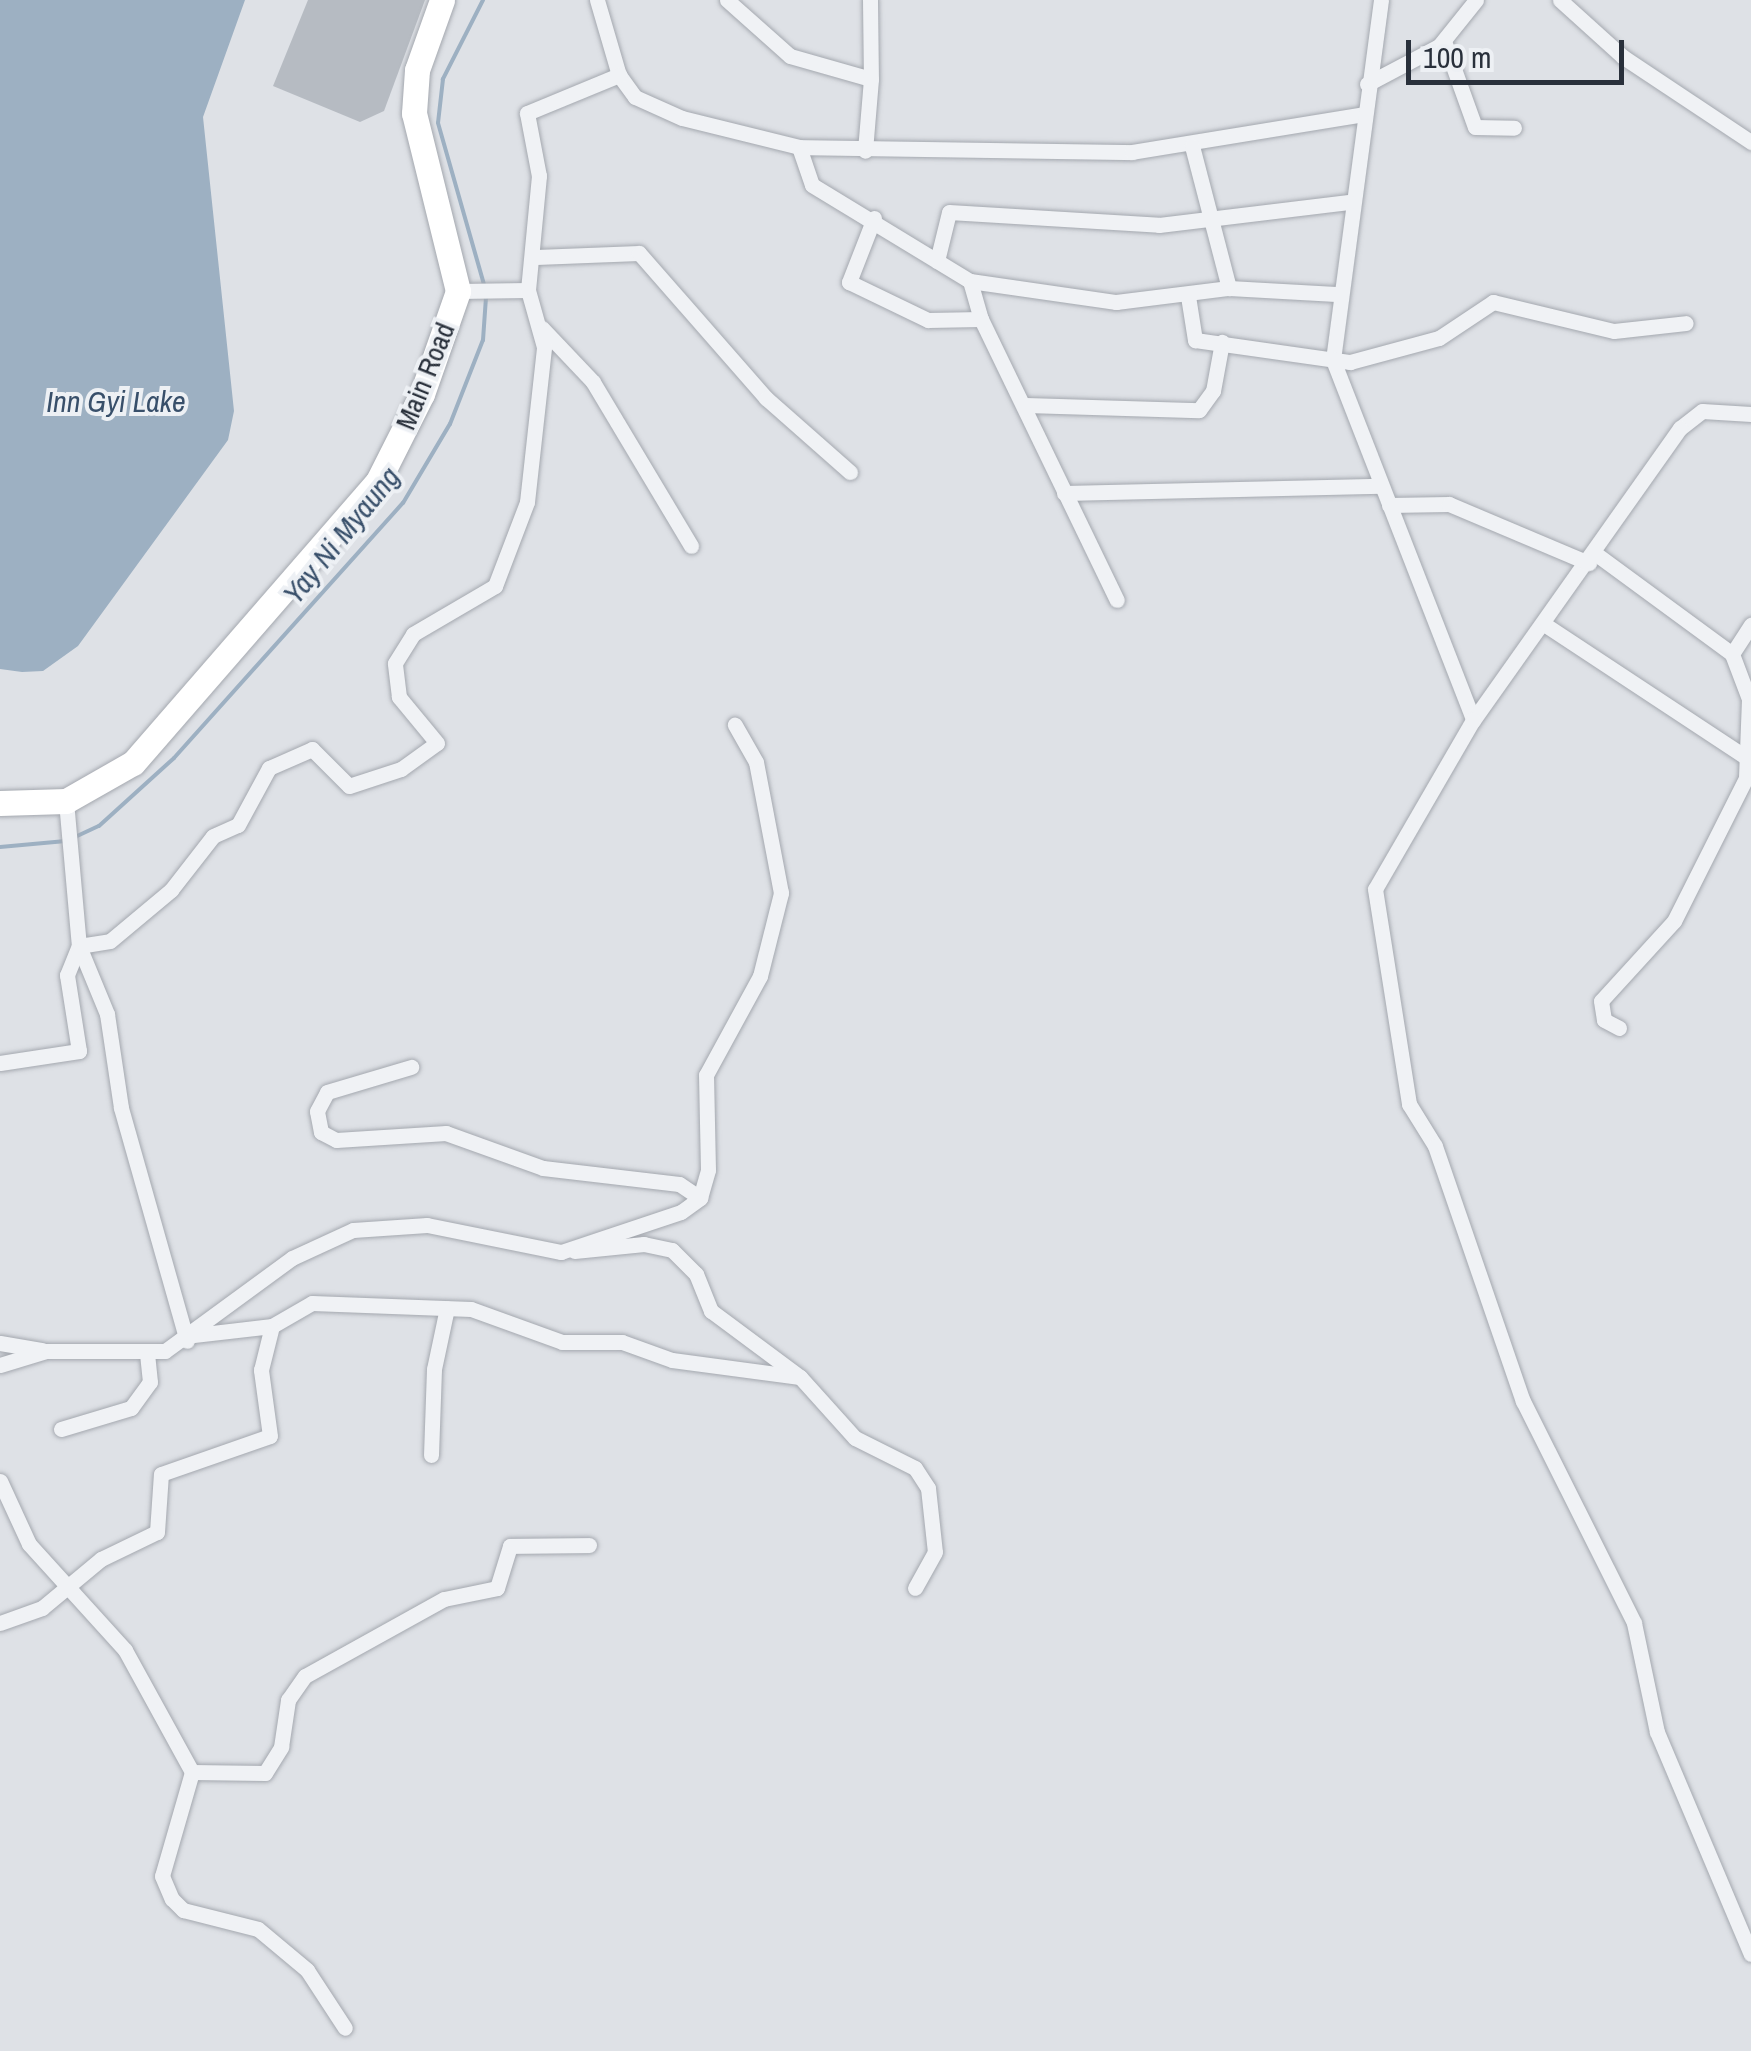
<!DOCTYPE html>
<style>
body{margin:0}
#map{position:relative;width:1751px;height:2051px;overflow:hidden;background:#dee1e6;font-family:"Archivo Narrow",sans-serif}
div>[style]{position:absolute}
.water>*{inset:0;background:#9db0c2}
.stream>*{height:4px;margin:-2px;padding:0 2px;transform-origin:2px;border-radius:2px;background:#9db0c2}
.building>*{inset:0;background:#b6bbc2}
.roads{filter:drop-shadow(0 0 2px #a4a8af) drop-shadow(0 0 2px #a4a8af)}
.minor>*{height:15px;margin:-7.5px;padding:0 7.5px;transform-origin:7.5px;border-radius:7.5px;background:#f0f2f5}
.primary>*{height:25px;margin:-12.5px;padding:0 12.5px;transform-origin:12.5px;border-radius:12.5px;background:#fff}
span{translate:-50% -50%;white-space:nowrap;text-align:center;line-height:1.15;-webkit-text-stroke:8px #edf0f4;paint-order:stroke}
.street-label{font-size:28px;color:#29303b}
.water-label{font-size:30px;color:#384f6a;font-style:italic}
.scale{position:absolute;left:1406px;top:40px;width:218px;height:45px;box-sizing:border-box;border:5px solid #29303b;border-top:0;padding-left:12px;font-size:30px;line-height:35px;white-space:nowrap;color:#29303b;-webkit-text-stroke:8px #edf0f4;paint-order:stroke}
</style>
<div id="map">
<div class="water">
<i style="clip-path:polygon(0 0,245px 0,203px 117px,234px 411px,228px 440px,78px 646px,43px 671px,22px 672px,0 669px)"></i>
</div>
<div class="stream">
<i style="left:483px;top:0;width:89px;rotate:116.9deg"></i>
<i style="left:443px;top:79px;width:44px;rotate:96.5deg"></i>
<i style="left:438px;top:123px;width:172px;rotate:74.1deg"></i>
<i style="left:75px;top:837px;width:26px;rotate:-25deg"></i>
<i style="left:99px;top:826px;width:101px;rotate:-42.2deg"></i>
<i style="left:174px;top:758px;width:343px;rotate:-48.1deg"></i>
<i style="left:403px;top:503px;width:92px;rotate:-59.3deg"></i>
<i style="left:450px;top:424px;width:90px;rotate:-68.6deg"></i>
<i style="left:483px;top:340px;width:43px;rotate:-86deg"></i>
<i style="left:0;top:847px;width:66px;rotate:-5.2deg"></i>
</div>
<div class="building">
<i style="clip-path:polygon(308px 0,425px 0,384px 111px,360px 122px,273px 86px)"></i>
</div>
<div class="roads">
<div class="minor">
<i style="left:597px;top:0;width:78px;rotate:73.7deg"></i>
<i style="left:619px;top:75px;width:27px;rotate:54deg"></i>
<i style="left:635px;top:97px;width:51px;rotate:24.1deg"></i>
<i style="left:682px;top:118px;width:121px;rotate:13.9deg"></i>
<i style="left:799px;top:147px;width:333px;rotate:0.9deg"></i>
<i style="left:1132px;top:152px;width:235px;rotate:-9.3deg"></i>
<i style="left:727px;top:0;width:84px;rotate:41.6deg"></i>
<i style="left:790px;top:56px;width:84px;rotate:15.9deg"></i>
<i style="left:871px;top:79px;width:72px;rotate:94.8deg"></i>
<i style="left:870px;top:0;width:79px;rotate:89.3deg"></i>
<i style="left:1381px;top:0;width:363px;rotate:97.6deg"></i>
<i style="left:1333px;top:360px;width:386px;rotate:68.7deg"></i>
<i style="left:1560px;top:0;width:85px;rotate:42.1deg"></i>
<i style="left:1623px;top:57px;width:154px;rotate:33.6deg"></i>
<i style="left:1444px;top:41px;width:91px;rotate:70.2deg"></i>
<i style="left:1475px;top:127px;width:39px;rotate:1deg"></i>
<i style="left:1367px;top:84px;width:81px;rotate:-27.8deg"></i>
<i style="left:1439px;top:46px;width:59px;rotate:-51.2deg"></i>
<i style="left:1192px;top:146px;width:147px;rotate:75.4deg"></i>
<i style="left:799px;top:147px;width:40px;rotate:71.1deg"></i>
<i style="left:812px;top:185px;width:185px;rotate:31.3deg"></i>
<i style="left:970px;top:281px;width:40px;rotate:74deg"></i>
<i style="left:981px;top:319px;width:312px;rotate:64.2deg"></i>
<i style="left:874px;top:218px;width:69px;rotate:111.3deg"></i>
<i style="left:849px;top:282px;width:88px;rotate:25.7deg"></i>
<i style="left:928px;top:320px;width:53px;rotate:-1.1deg"></i>
<i style="left:536px;top:257px;width:103px;rotate:-2.2deg"></i>
<i style="left:639px;top:253px;width:193px;rotate:48.8deg"></i>
<i style="left:766px;top:398px;width:112px;rotate:41.4deg"></i>
<i style="left:937px;top:261px;width:50px;rotate:-76.2deg"></i>
<i style="left:949px;top:212px;width:210px;rotate:3.5deg"></i>
<i style="left:1159px;top:225px;width:191px;rotate:-6.9deg"></i>
<i style="left:970px;top:281px;width:148px;rotate:8.2deg"></i>
<i style="left:1116px;top:302px;width:114px;rotate:-7.1deg"></i>
<i style="left:1229px;top:288px;width:107px;rotate:3.2deg"></i>
<i style="left:458px;top:291px;width:70px;rotate:-0.8deg"></i>
<i style="left:1188px;top:296px;width:45px;rotate:81deg"></i>
<i style="left:1195px;top:340px;width:157px;rotate:8.1deg"></i>
<i style="left:1350px;top:362px;width:92px;rotate:-15.1deg"></i>
<i style="left:1439px;top:338px;width:65px;rotate:-33.7deg"></i>
<i style="left:1493px;top:302px;width:124px;rotate:13.5deg"></i>
<i style="left:1614px;top:331px;width:72px;rotate:-6.3deg"></i>
<i style="left:542px;top:328px;width:74px;rotate:46.6deg"></i>
<i style="left:593px;top:382px;width:191px;rotate:59.1deg"></i>
<i style="left:1026px;top:405px;width:173px;rotate:1.7deg"></i>
<i style="left:1199px;top:410px;width:24px;rotate:-54deg"></i>
<i style="left:1213px;top:391px;width:50px;rotate:-79.6deg"></i>
<i style="left:1751px;top:414px;width:49px;rotate:-176.5deg"></i>
<i style="left:1702px;top:411px;width:28px;rotate:142deg"></i>
<i style="left:1680px;top:428px;width:358px;rotate:125.3deg"></i>
<i style="left:1473px;top:720px;width:195px;rotate:120.1deg"></i>
<i style="left:1375px;top:889px;width:218px;rotate:81deg"></i>
<i style="left:1409px;top:1104px;width:49px;rotate:58.2deg"></i>
<i style="left:1435px;top:1146px;width:270px;rotate:71deg"></i>
<i style="left:1523px;top:1401px;width:248px;rotate:63.4deg"></i>
<i style="left:1634px;top:1623px;width:111px;rotate:78.1deg"></i>
<i style="left:1657px;top:1732px;width:241px;rotate:67.1deg"></i>
<i style="left:1064px;top:493px;width:317px;rotate:-1.3deg"></i>
<i style="left:1389px;top:505px;width:60px;rotate:-1deg"></i>
<i style="left:1449px;top:504px;width:152px;rotate:22.9deg"></i>
<i style="left:1596px;top:554px;width:169px;rotate:36.3deg"></i>
<i style="left:1732px;top:654px;width:48px;rotate:69.3deg"></i>
<i style="left:1749px;top:699px;width:79px;rotate:92.2deg"></i>
<i style="left:1746px;top:778px;width:160px;rotate:116.7deg"></i>
<i style="left:1674px;top:921px;width:108px;rotate:132.4deg"></i>
<i style="left:1601px;top:1001px;width:19px;rotate:81deg"></i>
<i style="left:1604px;top:1020px;width:17px;rotate:28deg"></i>
<i style="left:1547px;top:626px;width:236px;rotate:33.4deg"></i>
<i style="left:1732px;top:654px;width:35px;rotate:-57deg"></i>
<i style="left:66px;top:801px;width:146px;rotate:84.9deg"></i>
<i style="left:79px;top:946px;width:74px;rotate:67.6deg"></i>
<i style="left:107px;top:1014px;width:95px;rotate:81.5deg"></i>
<i style="left:121px;top:1108px;width:242px;rotate:74.2deg"></i>
<i style="left:0;top:1063px;width:80px;rotate:-8.6deg"></i>
<i style="left:79px;top:1051px;width:77px;rotate:-99deg"></i>
<i style="left:67px;top:975px;width:31px;rotate:-68deg"></i>
<i style="left:79px;top:946px;width:31px;rotate:-9deg"></i>
<i style="left:110px;top:941px;width:80px;rotate:-39.9deg"></i>
<i style="left:171px;top:890px;width:68px;rotate:-52.1deg"></i>
<i style="left:213px;top:836px;width:27px;rotate:-24deg"></i>
<i style="left:238px;top:825px;width:65px;rotate:-61.5deg"></i>
<i style="left:269px;top:768px;width:47px;rotate:-23.8deg"></i>
<i style="left:312px;top:749px;width:52px;rotate:45deg"></i>
<i style="left:349px;top:786px;width:55px;rotate:-18.1deg"></i>
<i style="left:401px;top:769px;width:44px;rotate:-35.8deg"></i>
<i style="left:437px;top:743px;width:60px;rotate:-129.6deg"></i>
<i style="left:399px;top:697px;width:34px;rotate:-97deg"></i>
<i style="left:395px;top:663px;width:34px;rotate:-58deg"></i>
<i style="left:413px;top:634px;width:95px;rotate:-30.3deg"></i>
<i style="left:495px;top:586px;width:90px;rotate:-69.1deg"></i>
<i style="left:527px;top:502px;width:156px;rotate:-83.7deg"></i>
<i style="left:544px;top:347px;width:59px;rotate:-105.7deg"></i>
<i style="left:528px;top:290px;width:115px;rotate:-84.5deg"></i>
<i style="left:539px;top:176px;width:64px;rotate:-100.8deg"></i>
<i style="left:527px;top:113px;width:100px;rotate:-22.4deg"></i>
<i style="left:700px;top:1198px;width:29px;rotate:-74deg"></i>
<i style="left:708px;top:1170px;width:95px;rotate:-91.2deg"></i>
<i style="left:706px;top:1075px;width:113px;rotate:-61.4deg"></i>
<i style="left:760px;top:976px;width:86px;rotate:-75.8deg"></i>
<i style="left:781px;top:893px;width:133px;rotate:-100.8deg"></i>
<i style="left:756px;top:762px;width:43px;rotate:-119.6deg"></i>
<i style="left:272px;top:1326px;width:46px;rotate:-29.9deg"></i>
<i style="left:312px;top:1303px;width:159px;rotate:2.2deg"></i>
<i style="left:471px;top:1309px;width:97px;rotate:19.9deg"></i>
<i style="left:562px;top:1342px;width:60px"></i>
<i style="left:622px;top:1342px;width:53px;rotate:19.8deg"></i>
<i style="left:672px;top:1360px;width:129px;rotate:7.6deg"></i>
<i style="left:800px;top:1377px;width:111px;rotate:-143.4deg"></i>
<i style="left:711px;top:1311px;width:40px;rotate:-112deg"></i>
<i style="left:696px;top:1274px;width:34px;rotate:-135deg"></i>
<i style="left:672px;top:1250px;width:29px;rotate:-168deg"></i>
<i style="left:644px;top:1244px;width:70px;rotate:174.3deg"></i>
<i style="left:0;top:1343px;width:43px;rotate:9.5deg"></i>
<i style="left:0;top:1365px;width:48px;rotate:-16.9deg"></i>
<i style="left:46px;top:1351px;width:119px"></i>
<i style="left:165px;top:1351px;width:157px;rotate:-36.2deg"></i>
<i style="left:292px;top:1258px;width:67px;rotate:-24.7deg"></i>
<i style="left:353px;top:1230px;width:74px;rotate:-3.9deg"></i>
<i style="left:427px;top:1225px;width:137px;rotate:11.4deg"></i>
<i style="left:561px;top:1252px;width:126px;rotate:-18.4deg"></i>
<i style="left:681px;top:1212px;width:24px;rotate:-36deg"></i>
<i style="left:700px;top:1198px;width:25px;rotate:-146deg"></i>
<i style="left:679px;top:1184px;width:137px;rotate:-173.3deg"></i>
<i style="left:543px;top:1168px;width:103px;rotate:-160.2deg"></i>
<i style="left:446px;top:1133px;width:110px;rotate:176.4deg"></i>
<i style="left:336px;top:1140px;width:17px;rotate:-152deg"></i>
<i style="left:321px;top:1132px;width:21px;rotate:-101deg"></i>
<i style="left:317px;top:1111px;width:21px;rotate:-62deg"></i>
<i style="left:327px;top:1092px;width:88px;rotate:-16.6deg"></i>
<i style="left:800px;top:1377px;width:82px;rotate:48deg"></i>
<i style="left:855px;top:1438px;width:67px;rotate:26.6deg"></i>
<i style="left:915px;top:1468px;width:24px;rotate:57deg"></i>
<i style="left:928px;top:1488px;width:64px;rotate:83.8deg"></i>
<i style="left:935px;top:1552px;width:41px;rotate:119.1deg"></i>
<i style="left:61px;top:1429px;width:73px;rotate:-16.7deg"></i>
<i style="left:131px;top:1408px;width:32px;rotate:-54deg"></i>
<i style="left:150px;top:1382px;width:28px;rotate:-96deg"></i>
<i style="left:431px;top:1455px;width:86px;rotate:-88deg"></i>
<i style="left:434px;top:1369px;width:62px;rotate:-78deg"></i>
<i style="left:0;top:1481px;width:69px;rotate:65.3deg"></i>
<i style="left:29px;top:1544px;width:143px;rotate:47.8deg"></i>
<i style="left:125px;top:1650px;width:139px;rotate:61.2deg"></i>
<i style="left:192px;top:1772px;width:108px;rotate:106.1deg"></i>
<i style="left:162px;top:1876px;width:25px;rotate:67deg"></i>
<i style="left:172px;top:1899px;width:16px;rotate:45deg"></i>
<i style="left:183px;top:1910px;width:77px;rotate:14.2deg"></i>
<i style="left:258px;top:1929px;width:64px;rotate:39.9deg"></i>
<i style="left:307px;top:1970px;width:69px;rotate:56.8deg"></i>
<i style="left:0;top:1623px;width:45px;rotate:-19.7deg"></i>
<i style="left:42px;top:1608px;width:77px;rotate:-39.7deg"></i>
<i style="left:101px;top:1559px;width:62px;rotate:-25.7deg"></i>
<i style="left:157px;top:1532px;width:58px;rotate:-86.1deg"></i>
<i style="left:161px;top:1474px;width:115px;rotate:-19.2deg"></i>
<i style="left:270px;top:1436px;width:67px;rotate:-97.8deg"></i>
<i style="left:261px;top:1370px;width:45px;rotate:-76deg"></i>
<i style="left:272px;top:1326px;width:79px;rotate:173.4deg"></i>
<i style="left:192px;top:1772px;width:73px;rotate:0.8deg"></i>
<i style="left:265px;top:1773px;width:31px;rotate:-58deg"></i>
<i style="left:281px;top:1747px;width:48px;rotate:-81.5deg"></i>
<i style="left:288px;top:1700px;width:29px;rotate:-55deg"></i>
<i style="left:305px;top:1676px;width:159px;rotate:-29deg"></i>
<i style="left:444px;top:1599px;width:54px;rotate:-11.7deg"></i>
<i style="left:497px;top:1588px;width:44px;rotate:-72.8deg"></i>
<i style="left:510px;top:1546px;width:79px;rotate:-0.7deg"></i>
</div>
<div class="primary">
<i style="left:0;top:803px;width:66px;rotate:-1.7deg"></i>
<i style="left:66px;top:801px;width:77px;rotate:-29.6deg"></i>
<i style="left:133px;top:763px;width:374px;rotate:-49deg"></i>
<i style="left:378px;top:481px;width:97px;rotate:-63.2deg"></i>
<i style="left:422px;top:394px;width:109px;rotate:-70.7deg"></i>
<i style="left:458px;top:291px;width:183px;rotate:-103.9deg"></i>
<i style="left:414px;top:113px;width:43px;rotate:-86deg"></i>
<i style="left:417px;top:70px;width:74px;rotate:-70.3deg"></i>
</div>
</div>
<div class="street-label">
<span style="left:425px;top:376px;rotate:-68deg">Main Road</span>
</div>
<div class="water-label">
<span style="left:116px;top:401px">Inn Gyi Lake</span>
<span style="left:341px;top:535px;rotate:-51deg">Yay Ni Myaung</span>
</div>
<div class="scale">100 m</div>
</div>
